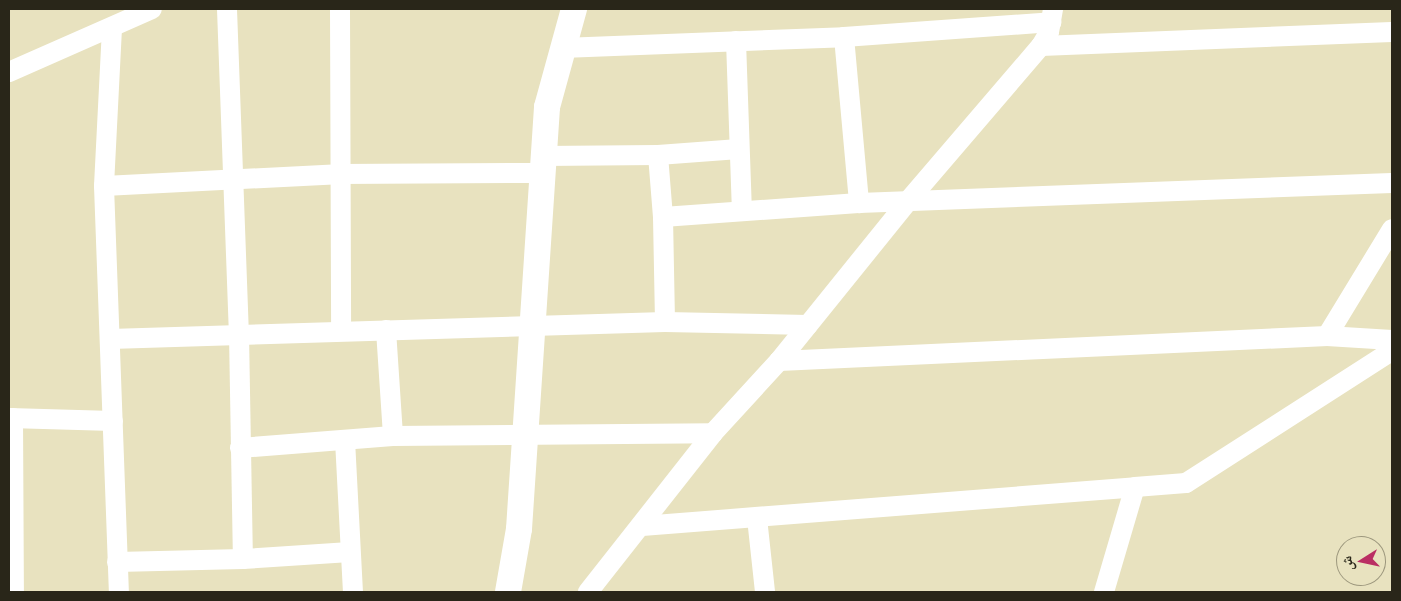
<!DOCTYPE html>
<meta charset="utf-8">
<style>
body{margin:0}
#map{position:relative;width:1401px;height:601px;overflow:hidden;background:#e8e2bf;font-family:"DM Sans","Noto Naskh Arabic",sans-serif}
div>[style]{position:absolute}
.minor>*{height:20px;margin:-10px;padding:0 10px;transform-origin:10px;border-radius:10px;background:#fff}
.tertiary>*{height:26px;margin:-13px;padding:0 13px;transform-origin:13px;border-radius:13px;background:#fff}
span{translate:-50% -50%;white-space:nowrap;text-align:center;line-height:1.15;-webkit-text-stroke:5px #e8e2bf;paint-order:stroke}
.frame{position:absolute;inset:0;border:10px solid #292619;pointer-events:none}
.north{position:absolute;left:1336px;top:536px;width:50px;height:50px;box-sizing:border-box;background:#e8e2bf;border:1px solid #9c977d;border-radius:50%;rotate:260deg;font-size:14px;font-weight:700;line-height:20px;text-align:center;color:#292619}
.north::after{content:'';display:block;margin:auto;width:18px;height:22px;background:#ba2e63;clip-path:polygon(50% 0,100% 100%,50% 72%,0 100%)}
</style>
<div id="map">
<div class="minor">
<i style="left:227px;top:9px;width:325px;rotate:87.9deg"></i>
<i style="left:239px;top:334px;width:225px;rotate:89deg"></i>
<i style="left:340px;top:9px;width:321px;rotate:89.8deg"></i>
<i style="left:112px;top:28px;width:158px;rotate:92.9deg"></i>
<i style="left:104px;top:186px;width:406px;rotate:87.9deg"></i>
<i style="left:844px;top:37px;width:167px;rotate:84.8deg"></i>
<i style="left:736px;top:41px;width:170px;rotate:88deg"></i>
<i style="left:1041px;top:46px;width:351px;rotate:-2.3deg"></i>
<i style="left:562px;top:48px;width:282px;rotate:-2.2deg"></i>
<i style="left:844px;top:37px;width:208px;rotate:-4.1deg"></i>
<i style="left:9px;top:72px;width:156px;rotate:-23.8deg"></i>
<i style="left:658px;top:155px;width:62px;rotate:85.4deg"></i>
<i style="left:663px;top:217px;width:196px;rotate:-4.1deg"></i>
<i style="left:859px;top:203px;width:533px;rotate:-2.15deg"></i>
<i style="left:543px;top:156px;width:115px;rotate:-0.5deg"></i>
<i style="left:658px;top:155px;width:81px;rotate:-4.2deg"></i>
<i style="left:104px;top:186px;width:234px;rotate:-2.9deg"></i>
<i style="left:338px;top:174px;width:204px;rotate:-0.3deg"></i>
<i style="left:663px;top:217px;width:105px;rotate:88.9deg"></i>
<i style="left:386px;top:330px;width:106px;rotate:86.2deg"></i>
<i style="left:1327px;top:336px;width:65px;rotate:3.5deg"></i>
<i style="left:110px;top:339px;width:555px;rotate:-1.75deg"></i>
<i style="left:665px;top:322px;width:143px;rotate:1.2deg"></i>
<i style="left:779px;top:361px;width:549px;rotate:-2.61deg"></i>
<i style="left:1327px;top:336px;width:125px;rotate:-58.7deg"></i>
<i style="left:9px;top:418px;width:104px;rotate:1.7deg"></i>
<i style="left:13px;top:418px;width:174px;rotate:89.7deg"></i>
<i style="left:345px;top:440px;width:152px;rotate:87deg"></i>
<i style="left:240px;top:448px;width:153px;rotate:-4.5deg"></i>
<i style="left:393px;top:436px;width:320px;rotate:-0.5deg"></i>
<i style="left:757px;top:518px;width:74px;rotate:83.8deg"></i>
<i style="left:642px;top:526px;width:495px;rotate:-4.5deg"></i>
<i style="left:117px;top:562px;width:126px;rotate:-1.4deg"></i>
<i style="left:243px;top:559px;width:107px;rotate:-3.7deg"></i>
<i style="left:588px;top:592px;width:202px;rotate:-51.8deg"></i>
<i style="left:713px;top:433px;width:98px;rotate:-47.5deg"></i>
<i style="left:779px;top:361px;width:206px;rotate:-51.1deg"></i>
<i style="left:908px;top:201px;width:204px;rotate:-49.4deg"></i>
<i style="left:1041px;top:46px;width:16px;rotate:-60deg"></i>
<i style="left:1049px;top:32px;width:23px;rotate:-80deg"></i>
<i style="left:1104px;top:592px;width:109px;rotate:-73.6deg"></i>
<i style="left:1135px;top:487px;width:51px;rotate:-4.5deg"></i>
<i style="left:1186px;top:483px;width:245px;rotate:-32.7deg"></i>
</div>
<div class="tertiary">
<i style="left:508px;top:592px;width:64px;rotate:-80.1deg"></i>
<i style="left:519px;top:529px;width:423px;rotate:-86.2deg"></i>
<i style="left:547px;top:107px;width:102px;rotate:-74.6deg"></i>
</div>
<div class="frame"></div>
<div class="north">ش</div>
</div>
